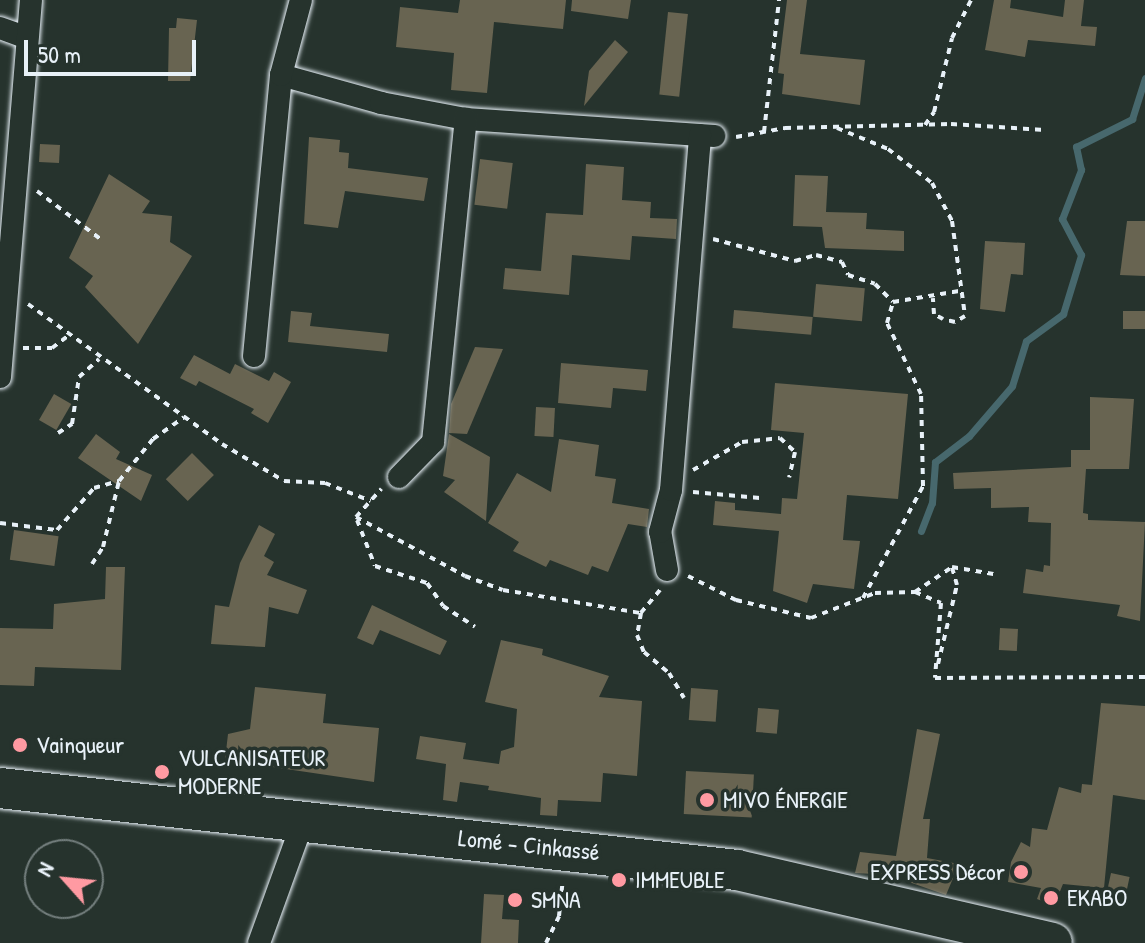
<!DOCTYPE html>
<meta charset="utf-8">
<style>
body{margin:0}
#map{position:relative;width:1145px;height:943px;overflow:hidden;background:#26332d;font-family:"Patrick Hand",sans-serif}
div>[style]{position:absolute}
.stream>*{height:7px;margin:-3.5px;padding:0 3.5px;transform-origin:3.5px;border-radius:3.5px;background:#47686d}
.building>*{inset:0;background:#686451;transform-origin:0 0}
.path>*{height:4px;margin-top:-2px;transform-origin:0;background:repeating-linear-gradient(90deg,#e8f1f8 0 6px,transparent 0 12px)}
.roads{filter:drop-shadow(0 0 2px #e8f1f8) drop-shadow(0 0 2px #e8f1f8)}
.street>*{height:22px;margin:-11px;padding:0 11px;transform-origin:11px;border-radius:11px;background:#26332d}
.highway>*{height:40px;margin:-20px;padding:0 20px;transform-origin:20px;border-radius:20px;background:#26332d}
.dots>*{width:22px;height:22px;translate:-50% -50%;box-sizing:border-box;border:4px solid #26332d;border-radius:50%}
span{translate:-50% -50%;white-space:nowrap;text-align:center;line-height:1.15;-webkit-text-stroke:7px #26332d;paint-order:stroke}
.poi-label{font-size:24px;color:#e8f1f8}
.left{translate:0 -50%;text-align:left}
.right{translate:-100% -50%;text-align:right}
.street-label{font-size:24px;color:#e8f1f8}
.north{position:absolute;left:24px;top:839px;width:80px;height:80px;box-sizing:border-box;background:#26332d;border:2px solid #747f7e;border-radius:50%;rotate:297deg;font-size:22px;font-weight:700;line-height:32px;text-align:center;color:#e8f1f8}
.north::after{content:'';display:block;margin:auto;width:28px;height:36px;background:#ff9aa2;clip-path:polygon(50% 0,100% 100%,50% 72%,0 100%)}
.scale{position:absolute;left:24px;top:40px;width:172px;height:36px;box-sizing:border-box;border:4px solid #e8f1f8;border-top:0;padding-left:10px;font-size:24px;line-height:28px;white-space:nowrap;color:#e8f1f8;-webkit-text-stroke:6px #26332d;paint-order:stroke}
</style>
<div id="map">
<div class="stream">
<i style="left:921px;top:531px;width:30px;rotate:-69deg"></i>
<i style="left:932px;top:503px;width:41px;rotate:-85.8deg"></i>
<i style="left:935px;top:462px;width:43px;rotate:-37.4deg"></i>
<i style="left:969px;top:436px;width:66px;rotate:-49.3deg"></i>
<i style="left:1012px;top:386px;width:47px;rotate:-72.7deg"></i>
<i style="left:1026px;top:341px;width:46px;rotate:-36.1deg"></i>
<i style="left:1063px;top:314px;width:62px;rotate:-73deg"></i>
<i style="left:1081px;top:255px;width:41px;rotate:-117.8deg"></i>
<i style="left:1062px;top:219px;width:53px;rotate:-68.8deg"></i>
<i style="left:1081px;top:170px;width:24px;rotate:-102deg"></i>
<i style="left:1076px;top:147px;width:63px;rotate:-26.6deg"></i>
<i style="left:1132px;top:119px;width:43px;rotate:-72.4deg"></i>
</div>
<div class="building">
<i style="clip-path:polygon(460px 0,566px 0,563px 29px,494px 22px,487px 93px,451px 90px,454px 53px,396px 47px,400px 7px,458px 13px)"></i>
<i style="clip-path:polygon(572px 0,631px 0,628px 19px,571px 11px)"></i>
<i style="clip-path:polygon(787px 0,807px 0,800px 54px,865px 60px,860px 105px,782px 94px,784px 74px,778px 73px)"></i>
<i style="clip-path:polygon(994px 0,1011px 0,1010px 8px,1063px 17px,1065px 0,1084px 0,1081px 26px,1097px 27px,1095px 46px,1028px 40px,1025px 57px,985px 50px)"></i>
<i style="left:668px;top:12px;width:20px;height:83px;rotate:6deg"></i>
<i style="clip-path:polygon(177px 18px,197px 20px,190px 81px,168px 81px,169px 28px,176px 28px)"></i>
<i style="clip-path:polygon(615px 40px,628px 52px,584px 106px,589px 71px)"></i>
<i style="clip-path:polygon(309px 137px,340px 140px,339px 152px,349px 153px,348px 168px,428px 178px,424px 201px,345px 191px,338px 228px,304px 224px)"></i>
<i style="left:40px;top:144px;width:20px;height:18px;rotate:3deg"></i>
<i style="left:480px;top:159px;width:33px;height:46px;rotate:7deg"></i>
<i style="clip-path:polygon(586px 164px,624px 167px,622px 200px,651px 202px,650px 218px,677px 219px,676px 239px,632px 236px,630px 260px,572px 255px,569px 295px,503px 289px,505px 268px,541px 271px,546px 213px,583px 215px)"></i>
<i style="clip-path:polygon(109px 174px,150px 201px,142px 213px,172px 216px,170px 242px,192px 256px,138px 344px,85px 287px,93px 276px,69px 258px)"></i>
<i style="clip-path:polygon(795px 175px,828px 176px,826px 212px,867px 213px,866px 229px,904px 231px,904px 251px,825px 248px,822px 227px,793px 226px)"></i>
<i style="clip-path:polygon(1127px 221px,1145px 221px,1145px 276px,1120px 275px)"></i>
<i style="clip-path:polygon(985px 241px,1025px 243px,1023px 275px,1011px 274px,1005px 312px,980px 309px)"></i>
<i style="left:816px;top:284px;width:49px;height:33px;rotate:5deg"></i>
<i style="left:734px;top:310px;width:79px;height:18px;rotate:5deg"></i>
<i style="clip-path:polygon(291px 311px,312px 313px,310px 326px,389px 334px,387px 352px,288px 342px)"></i>
<i style="left:1123px;top:311px;width:22px;height:18px"></i>
<i style="clip-path:polygon(475px 347px,503px 349px,467px 434px,449px 433px,451px 404px)"></i>
<i style="clip-path:polygon(194px 355px,230px 374px,235px 364px,269px 381px,274px 372px,291px 382px,268px 423px,251px 413px,254px 409px,199px 381px,196px 386px,180px 378px)"></i>
<i style="clip-path:polygon(561px 363px,648px 370px,646px 391px,613px 388px,611px 408px,558px 403px)"></i>
<i style="clip-path:polygon(775px 383px,908px 394px,898px 499px,847px 495px,843px 540px,860px 541px,854px 589px,813px 584px,807px 603px,773px 591px,779px 531px,713px 525px,715px 501px,735px 503px,735px 510px,781px 514px,782px 498px,797px 499px,804px 433px,771px 430px)"></i>
<i style="left:54px;top:394px;width:20px;height:30px;rotate:30deg"></i>
<i style="clip-path:polygon(1090px 397px,1134px 399px,1129px 469px,1086px 469px,1083px 513px,1088px 514px,1088px 520px,1145px 522px,1140px 621px,1117px 616px,1120px 605px,1023px 593px,1026px 569px,1043px 572px,1044px 565px,1050px 566px,1051px 523px,1028px 522px,1029px 507px,991px 508px,991px 488px,954px 489px,953px 473px,1071px 467px,1071px 450px,1090px 450px)"></i>
<i style="left:536px;top:407px;width:19px;height:29px;rotate:3deg"></i>
<i style="clip-path:polygon(96px 434px,120px 452px,116px 459px,152px 475px,141px 501px,78px 458px)"></i>
<i style="clip-path:polygon(449px 434px,490px 457px,486px 521px,444px 492px,455px 480px,443px 476px)"></i>
<i style="clip-path:polygon(559px 439px,599px 445px,595px 476px,616px 479px,612px 503px,649px 509px,647px 527px,628px 524px,608px 572px,592px 566px,588px 575px,550px 560px,546px 567px,513px 551px,519px 542px,488px 523px,517px 473px,551px 492px)"></i>
<i style="left:192px;top:453px;width:31px;height:37px;rotate:45deg"></i>
<i style="clip-path:polygon(259px 525px,275px 534px,264px 556px,274px 562px,267px 575px,307px 590px,298px 614px,269px 607px,265px 647px,211px 644px,215px 605px,229px 607px,240px 563px)"></i>
<i style="left:14px;top:530px;width:45px;height:30px;rotate:8deg"></i>
<i style="clip-path:polygon(106px 567px,125px 567px,121px 670px,35px 667px,34px 686px,0 685px,0 628px,53px 629px,54px 604px,105px 599px)"></i>
<i style="clip-path:polygon(372px 605px,447px 641px,440px 655px,380px 630px,373px 645px,357px 638px)"></i>
<i style="left:1000px;top:628px;width:18px;height:22px;rotate:3deg"></i>
<i style="clip-path:polygon(501px 640px,543px 649px,542px 655px,609px 676px,599px 697px,642px 701px,637px 776px,603px 773px,601px 802px,558px 800px,557px 816px,540px 815px,541px 798px,488px 790px,489px 786px,460px 782px,457px 802px,443px 800px,446px 764px,416px 759px,420px 736px,466px 743px,463px 759px,499px 764px,501px 751px,514px 747px,517px 709px,485px 702px)"></i>
<i style="clip-path:polygon(255px 687px,326px 694px,323px 723px,379px 728px,374px 782px,225px 760px,228px 734px,250px 729px)"></i>
<i style="left:691px;top:688px;width:27px;height:32px;rotate:4deg"></i>
<i style="clip-path:polygon(1101px 703px,1145px 706px,1145px 800px,1113px 795px,1104px 888px,1063px 884px,1054px 906px,1037px 899px,1041px 888px,1008px 882px,1011px 862px,1021px 842px,1030px 847px,1032px 828px,1047px 830px,1059px 787px,1081px 793px,1082px 784px,1092px 785px)"></i>
<i style="left:758px;top:708px;width:21px;height:24px;rotate:5deg"></i>
<i style="clip-path:polygon(917px 729px,940px 734px,923px 819px,930px 819px,927px 858px,959px 864px,946px 895px,909px 882px,912px 876px,855px 873px,860px 852px,896px 856px)"></i>
<i style="left:686px;top:771px;width:68px;height:43px;rotate:3deg"></i>
<i style="left:1111px;top:873px;width:19px;height:19px;rotate:12deg"></i>
<i style="clip-path:polygon(484px 894px,504px 895px,502px 919px,519px 920px,518px 943px,481px 943px)"></i>
</div>
<div class="path">
<i style="left:925px;top:125px;width:16px;rotate:-55deg"></i>
<i style="left:934px;top:112px;width:76px;rotate:-76.3deg"></i>
<i style="left:952px;top:38px;width:42px;rotate:-63.4deg"></i>
<i style="left:837px;top:128px;width:55px;rotate:22.4deg"></i>
<i style="left:888px;top:149px;width:56px;rotate:37.7deg"></i>
<i style="left:932px;top:183px;width:43px;rotate:62.2deg"></i>
<i style="left:952px;top:221px;width:96px;rotate:82.2deg"></i>
<i style="left:965px;top:316px;width:12px;rotate:149deg"></i>
<i style="left:955px;top:322px;width:12px;rotate:-166deg"></i>
<i style="left:943px;top:319px;width:10px;rotate:-151deg"></i>
<i style="left:934px;top:314px;width:16px;rotate:-94deg"></i>
<i style="left:764px;top:132px;width:133px;rotate:-83.5deg"></i>
<i style="left:736px;top:137px;width:50px;rotate:-10.4deg"></i>
<i style="left:785px;top:128px;width:166px;rotate:-1.4deg"></i>
<i style="left:951px;top:124px;width:94px;rotate:3.7deg"></i>
<i style="left:37px;top:191px;width:83px;rotate:37.1deg"></i>
<i style="left:713px;top:239px;width:85px;rotate:15deg"></i>
<i style="left:795px;top:261px;width:22px;rotate:-16deg"></i>
<i style="left:816px;top:255px;width:27px;rotate:15deg"></i>
<i style="left:842px;top:262px;width:14px;rotate:65deg"></i>
<i style="left:848px;top:275px;width:28px;rotate:18deg"></i>
<i style="left:875px;top:284px;width:25px;rotate:45deg"></i>
<i style="left:893px;top:302px;width:67px;rotate:-9.5deg"></i>
<i style="left:28px;top:304px;width:239px;rotate:35.8deg"></i>
<i style="left:222px;top:444px;width:72px;rotate:30.8deg"></i>
<i style="left:284px;top:481px;width:41px;rotate:2.8deg"></i>
<i style="left:325px;top:483px;width:49px;rotate:21.4deg"></i>
<i style="left:23px;top:348px;width:29px"></i>
<i style="left:52px;top:348px;width:20px;rotate:-37deg"></i>
<i style="left:58px;top:433px;width:17px;rotate:-33deg"></i>
<i style="left:72px;top:424px;width:48px;rotate:-81.5deg"></i>
<i style="left:79px;top:377px;width:27px;rotate:-42deg"></i>
<i style="left:693px;top:470px;width:56px;rotate:-29.7deg"></i>
<i style="left:742px;top:442px;width:38px;rotate:-6deg"></i>
<i style="left:780px;top:438px;width:21px;rotate:43deg"></i>
<i style="left:795px;top:452px;width:26px;rotate:103deg"></i>
<i style="left:693px;top:492px;width:67px;rotate:5.1deg"></i>
<i style="left:356px;top:517px;width:124px;rotate:28.4deg"></i>
<i style="left:465px;top:576px;width:40px;rotate:20.2deg"></i>
<i style="left:503px;top:590px;width:140px;rotate:9.5deg"></i>
<i style="left:356px;top:517px;width:38px;rotate:-48deg"></i>
<i style="left:357px;top:520px;width:49px;rotate:68.6deg"></i>
<i style="left:375px;top:566px;width:55px;rotate:18.1deg"></i>
<i style="left:427px;top:583px;width:28px;rotate:55deg"></i>
<i style="left:443px;top:606px;width:38px;rotate:33deg"></i>
<i style="left:0;top:523px;width:57px;rotate:7deg"></i>
<i style="left:57px;top:530px;width:56px;rotate:-48.6deg"></i>
<i style="left:94px;top:488px;width:26px;rotate:-16deg"></i>
<i style="left:92px;top:564px;width:20px;rotate:-57deg"></i>
<i style="left:103px;top:547px;width:68px;rotate:-76.4deg"></i>
<i style="left:119px;top:481px;width:54px;rotate:-51deg"></i>
<i style="left:153px;top:439px;width:38px;rotate:-35deg"></i>
<i style="left:688px;top:576px;width:54px;rotate:26.6deg"></i>
<i style="left:736px;top:600px;width:77px;rotate:13.5deg"></i>
<i style="left:811px;top:618px;width:69px;rotate:-21.3deg"></i>
<i style="left:875px;top:593px;width:40px;rotate:-1.4deg"></i>
<i style="left:915px;top:592px;width:45px;rotate:-34deg"></i>
<i style="left:660px;top:590px;width:30px;rotate:130deg"></i>
<i style="left:641px;top:613px;width:22px;rotate:100deg"></i>
<i style="left:637px;top:635px;width:18px;rotate:68deg"></i>
<i style="left:644px;top:652px;width:33px;rotate:40deg"></i>
<i style="left:669px;top:673px;width:29px;rotate:59deg"></i>
<i style="left:915px;top:592px;width:28px;rotate:23deg"></i>
<i style="left:941px;top:603px;width:75px;rotate:94.6deg"></i>
<i style="left:935px;top:678px;width:210px;rotate:-0.3deg"></i>
<i style="left:863px;top:598px;width:127px;rotate:-61.8deg"></i>
<i style="left:923px;top:486px;width:92px;rotate:-91.2deg"></i>
<i style="left:921px;top:394px;width:79px;rotate:-115.6deg"></i>
<i style="left:887px;top:323px;width:22px;rotate:-74deg"></i>
<i style="left:938px;top:664px;width:81px;rotate:-76.5deg"></i>
<i style="left:957px;top:585px;width:19px;rotate:-106deg"></i>
<i style="left:952px;top:567px;width:42px;rotate:9.7deg"></i>
<i style="left:546px;top:943px;width:30px;rotate:-64deg"></i>
<i style="left:559px;top:916px;width:36px;rotate:-84deg"></i>
</div>
<div class="roads">
<div class="street">
<i style="left:0;top:28px;width:29px;rotate:20deg"></i>
<i style="left:281px;top:75px;width:104px;rotate:15.6deg"></i>
<i style="left:381px;top:103px;width:86px;rotate:10.7deg"></i>
<i style="left:466px;top:119px;width:249px;rotate:3.9deg"></i>
<i style="left:254px;top:356px;width:282px;rotate:-84.5deg"></i>
<i style="left:281px;top:75px;width:78px;rotate:-75.1deg"></i>
<i style="left:0;top:377px;width:378px;rotate:-85.3deg"></i>
<i style="left:399px;top:477px;width:49px;rotate:-45.8deg"></i>
<i style="left:433px;top:442px;width:325px;rotate:-84.2deg"></i>
<i style="left:667px;top:570px;width:39px;rotate:-100deg"></i>
<i style="left:660px;top:532px;width:43px;rotate:-75.3deg"></i>
<i style="left:671px;top:490px;width:356px;rotate:-85.3deg"></i>
<i style="left:259px;top:943px;width:132px;rotate:-70.1deg"></i>
</div>
<div class="highway">
<i style="left:0;top:788px;width:742px;rotate:6.35deg"></i>
<i style="left:737px;top:870px;width:323px;rotate:13deg"></i>
</div>
</div>
<div class="dots">
<i style="left:20px;top:745px;background:#ff9aa2"></i>
<i style="left:162px;top:772px;background:#ff9aa2"></i>
<i style="left:707px;top:800px;background:#ff9aa2"></i>
<i style="left:1021px;top:872px;background:#ff9aa2"></i>
<i style="left:619px;top:880px;background:#ff9aa2"></i>
<i style="left:1051px;top:898px;background:#ff9aa2"></i>
<i style="left:515px;top:900px;background:#ff9aa2"></i>
</div>
<div class="poi-label">
<span class="left" style="left:36px;top:745px">Vainqueur</span>
<span class="left" style="left:178px;top:772px">VULCANISATEUR<br>MODERNE</span>
<span class="left" style="left:723px;top:800px">MIVO ÉNERGIE</span>
<span class="right" style="left:1005px;top:872px">EXPRESS Décor</span>
<span class="left" style="left:635px;top:880px">IMMEUBLE</span>
<span class="left" style="left:1067px;top:898px">EKABO</span>
<span class="left" style="left:531px;top:900px">SMNA</span>
</div>
<div class="street-label">
<span style="left:529px;top:845px;rotate:6deg">Lomé - Cinkassé</span>
</div>
<div class="north">N</div>
<div class="scale">50 m</div>
</div>
